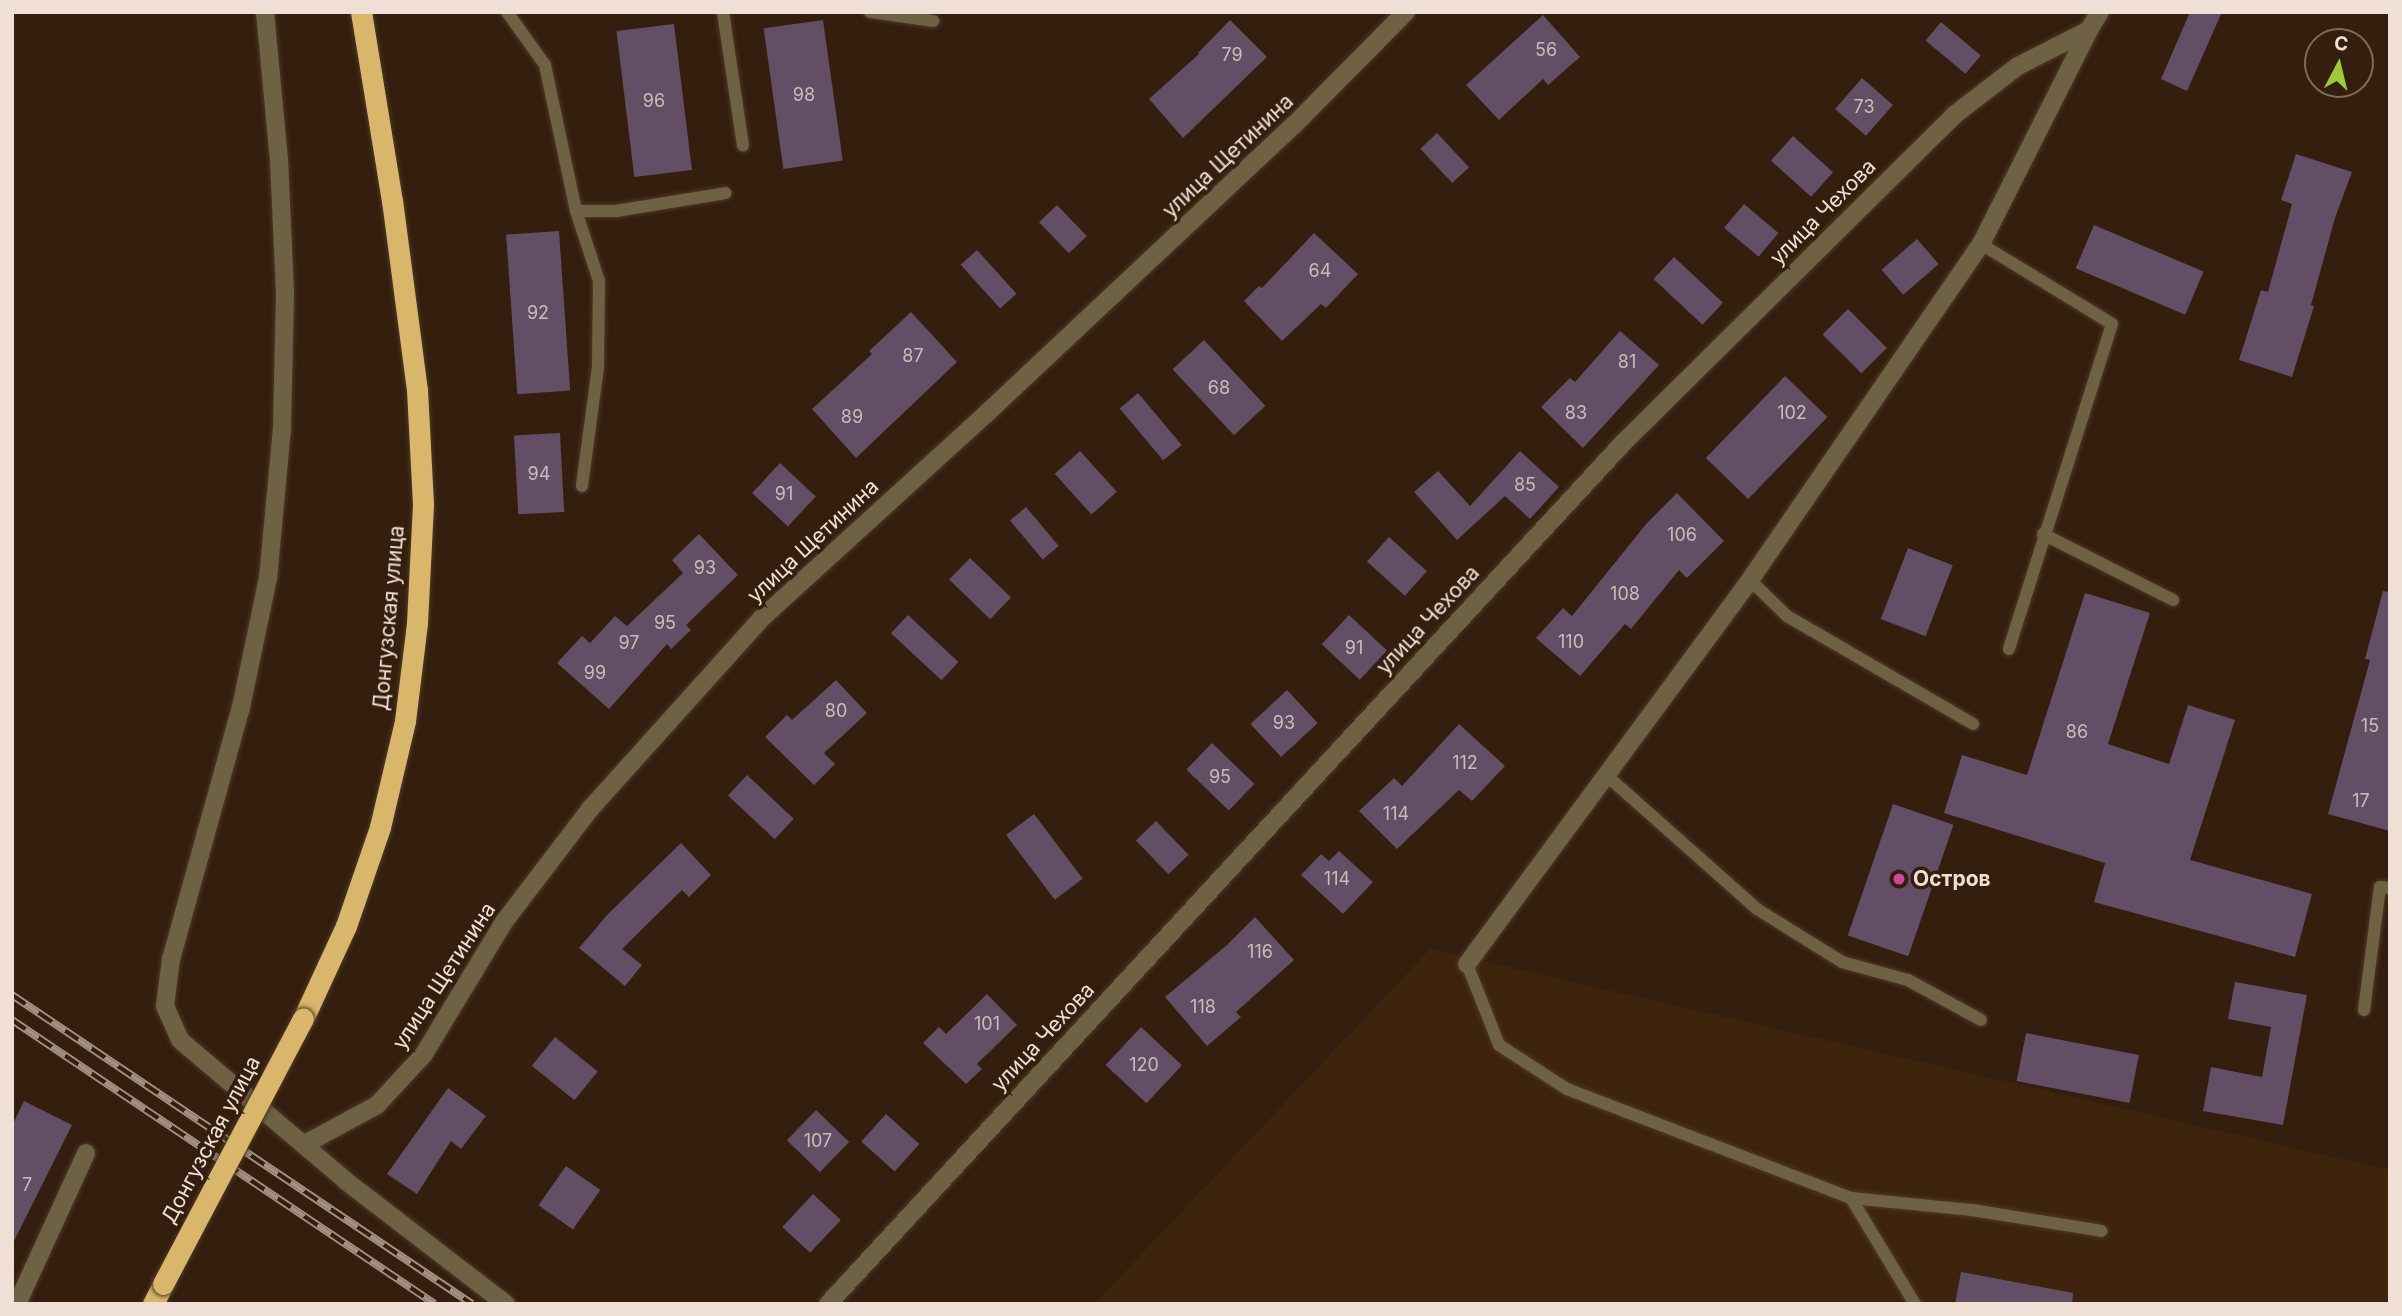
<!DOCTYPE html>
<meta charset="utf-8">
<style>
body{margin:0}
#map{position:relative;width:2402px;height:1316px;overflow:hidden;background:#341e0d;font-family:Inter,sans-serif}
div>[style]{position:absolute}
.built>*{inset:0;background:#3e230d}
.building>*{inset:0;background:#624e65;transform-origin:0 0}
.roads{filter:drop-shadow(0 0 2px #4e3929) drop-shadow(0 0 2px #4e3929)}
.lane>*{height:12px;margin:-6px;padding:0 6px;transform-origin:6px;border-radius:6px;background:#6f6144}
.street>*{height:18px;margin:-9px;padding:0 9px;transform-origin:9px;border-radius:9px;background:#6f6144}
.highway>*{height:21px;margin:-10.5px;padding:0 10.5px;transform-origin:10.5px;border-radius:10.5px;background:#d8b66a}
.rail>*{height:8px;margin-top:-4px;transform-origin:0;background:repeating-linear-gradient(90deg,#341e0d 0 16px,#a39083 0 32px);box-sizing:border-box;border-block:2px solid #a39083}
.bridges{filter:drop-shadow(0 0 2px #4e3929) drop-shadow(0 0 2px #4e3929)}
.highway-bridge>*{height:21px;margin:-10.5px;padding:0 10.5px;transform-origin:10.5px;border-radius:10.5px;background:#d8b66a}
.dots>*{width:19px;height:19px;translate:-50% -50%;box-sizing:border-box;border:4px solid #341e0d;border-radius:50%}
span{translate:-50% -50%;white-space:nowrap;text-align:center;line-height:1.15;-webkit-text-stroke:7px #341e0d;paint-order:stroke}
.number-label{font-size:18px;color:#ccbbb9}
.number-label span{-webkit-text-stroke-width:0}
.street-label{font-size:21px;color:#efdfd5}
.poi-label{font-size:21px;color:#efdfd5;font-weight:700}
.left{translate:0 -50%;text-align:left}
.frame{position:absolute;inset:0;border:14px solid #efdfd5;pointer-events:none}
.north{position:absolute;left:2304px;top:28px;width:70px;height:70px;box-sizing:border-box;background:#341e0d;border:2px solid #7f6b5d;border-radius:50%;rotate:7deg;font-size:19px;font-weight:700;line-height:28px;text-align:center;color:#efdfd5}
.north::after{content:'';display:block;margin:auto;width:24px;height:32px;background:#9ccb32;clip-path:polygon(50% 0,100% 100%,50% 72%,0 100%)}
</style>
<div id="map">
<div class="built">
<i style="clip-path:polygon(1430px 949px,2390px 1170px,2390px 1300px,2385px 1304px,1094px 1304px)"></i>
</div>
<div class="building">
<i style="clip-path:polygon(2190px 12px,2222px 12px,2187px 91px,2161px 79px)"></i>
<i style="clip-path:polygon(1543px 15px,1580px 57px,1548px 85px,1543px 79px,1499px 120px,1466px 85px)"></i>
<i style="left:823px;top:20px;width:142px;height:60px;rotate:82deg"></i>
<i style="clip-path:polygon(1230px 20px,1267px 57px,1183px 138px,1149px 99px,1199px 54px,1198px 53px)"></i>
<i style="left:1941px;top:22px;width:52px;height:24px;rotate:40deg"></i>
<i style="left:674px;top:24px;width:147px;height:58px;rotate:83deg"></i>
<i style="left:1862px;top:78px;width:41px;height:41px;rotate:41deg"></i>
<i style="left:1437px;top:133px;width:47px;height:23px;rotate:47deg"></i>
<i style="left:1793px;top:136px;width:54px;height:33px;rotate:42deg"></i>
<i style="clip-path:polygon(2296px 154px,2352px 172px,2335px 218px,2311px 305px,2314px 306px,2292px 377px,2239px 360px,2261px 290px,2268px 292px,2292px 204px,2281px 200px)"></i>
<i style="left:1744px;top:204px;width:45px;height:31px;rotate:40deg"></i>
<i style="left:1057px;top:205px;width:43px;height:25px;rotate:46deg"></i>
<i style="left:2094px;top:225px;width:119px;height:47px;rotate:23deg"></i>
<i style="left:559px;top:231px;width:160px;height:53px;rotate:86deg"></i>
<i style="clip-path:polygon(1314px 233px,1358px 274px,1326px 308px,1321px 304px,1282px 341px,1244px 301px,1259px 286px,1262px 288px)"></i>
<i style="left:1917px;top:239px;width:33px;height:47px;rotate:49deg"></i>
<i style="left:977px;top:250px;width:59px;height:22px;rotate:48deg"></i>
<i style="left:1674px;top:257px;width:67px;height:30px;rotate:43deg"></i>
<i style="left:1848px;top:309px;width:55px;height:36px;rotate:45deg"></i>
<i style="clip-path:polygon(911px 312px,957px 362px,856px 458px,812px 409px,872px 354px,869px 351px)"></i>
<i style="clip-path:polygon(1620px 331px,1659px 365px,1583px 448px,1541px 407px,1570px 378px,1575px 382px)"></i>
<i style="left:1204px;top:340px;width:90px;height:43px;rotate:47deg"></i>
<i style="left:1785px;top:376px;width:59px;height:114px;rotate:44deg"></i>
<i style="left:1138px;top:393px;width:68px;height:24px;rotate:50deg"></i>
<i style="left:560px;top:433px;width:79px;height:46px;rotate:87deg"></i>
<i style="left:1080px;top:451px;width:55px;height:34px;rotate:48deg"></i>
<i style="clip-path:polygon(1520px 451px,1559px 487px,1530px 519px,1505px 496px,1457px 540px,1414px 492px,1438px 471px,1470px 506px)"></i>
<i style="left:780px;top:463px;width:49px;height:41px;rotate:43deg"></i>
<i style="clip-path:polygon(1677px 493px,1724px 541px,1687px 578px,1679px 570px,1631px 629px,1625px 624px,1580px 676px,1536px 638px,1563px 608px,1572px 616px,1647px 523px)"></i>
<i style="left:1026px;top:507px;width:51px;height:21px;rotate:50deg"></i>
<i style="clip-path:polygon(699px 534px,738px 575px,686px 625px,691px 630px,671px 649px,667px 644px,609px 709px,557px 663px,582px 636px,590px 643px,615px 616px,627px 626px,683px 573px,672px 560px)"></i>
<i style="left:1389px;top:537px;width:51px;height:33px;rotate:42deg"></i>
<i style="left:1908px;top:548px;width:48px;height:76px;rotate:21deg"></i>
<i style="left:970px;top:558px;width:57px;height:30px;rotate:44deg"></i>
<i style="clip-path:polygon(2383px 591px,2390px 592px,2390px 831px,2328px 814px,2370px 660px,2365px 659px)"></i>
<i style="clip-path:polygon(2085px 593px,2150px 613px,2108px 744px,2169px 764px,2188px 705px,2235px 720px,2190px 860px,2312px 894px,2295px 957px,2094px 902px,2105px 863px,1944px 813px,1962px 755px,2027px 775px)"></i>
<i style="left:908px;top:615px;width:69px;height:25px;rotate:43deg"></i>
<i style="left:1349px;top:615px;width:52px;height:40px;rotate:43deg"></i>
<i style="clip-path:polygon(836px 680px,867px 713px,824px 753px,835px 764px,814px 785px,765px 737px,787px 715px,792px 720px)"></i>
<i style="left:1287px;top:690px;width:45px;height:50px;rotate:47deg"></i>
<i style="clip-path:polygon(1459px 724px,1505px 766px,1472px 801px,1459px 790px,1397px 849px,1359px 811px,1394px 778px,1402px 786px)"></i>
<i style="left:1212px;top:743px;width:59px;height:37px;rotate:44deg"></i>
<i style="left:747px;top:775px;width:64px;height:28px;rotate:43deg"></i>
<i style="left:1893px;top:804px;width:64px;height:139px;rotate:19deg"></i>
<i style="left:1034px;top:814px;width:81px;height:35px;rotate:53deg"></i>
<i style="left:1156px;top:821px;width:47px;height:28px;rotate:46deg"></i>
<i style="clip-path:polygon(681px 843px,711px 875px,689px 897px,682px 890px,622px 949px,642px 965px,625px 986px,579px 948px,608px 914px)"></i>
<i style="clip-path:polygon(1339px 851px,1373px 882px,1343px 914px,1301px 875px,1321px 854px,1329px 861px)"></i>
<i style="clip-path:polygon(1255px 917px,1294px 960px,1236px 1012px,1241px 1017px,1207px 1046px,1165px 997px,1227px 945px)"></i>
<i style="clip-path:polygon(2235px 982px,2307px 995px,2283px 1125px,2203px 1111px,2211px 1067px,2262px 1077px,2271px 1027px,2228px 1019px)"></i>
<i style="clip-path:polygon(987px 994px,1017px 1025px,977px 1064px,982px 1069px,966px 1084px,923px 1043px,939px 1027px,946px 1034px)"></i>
<i style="left:1141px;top:1027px;width:56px;height:52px;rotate:43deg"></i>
<i style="left:2026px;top:1033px;width:115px;height:49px;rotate:11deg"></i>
<i style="left:555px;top:1037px;width:55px;height:37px;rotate:39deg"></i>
<i style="clip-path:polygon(448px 1088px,486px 1116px,461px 1149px,451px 1141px,417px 1194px,387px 1174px)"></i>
<i style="clip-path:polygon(24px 1101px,72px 1125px,12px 1245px,12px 1126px)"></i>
<i style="left:816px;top:1110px;width:46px;height:42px;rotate:44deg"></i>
<i style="left:886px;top:1114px;width:45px;height:37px;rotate:42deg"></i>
<i style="left:566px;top:1166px;width:42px;height:48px;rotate:35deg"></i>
<i style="left:813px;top:1194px;width:38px;height:45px;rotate:43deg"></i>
<i style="clip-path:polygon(1961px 1272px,2073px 1293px,2072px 1304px,1955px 1304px)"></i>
</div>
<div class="roads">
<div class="lane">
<i style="left:507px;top:12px;width:65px;rotate:54.4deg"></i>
<i style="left:545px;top:65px;width:149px;rotate:78deg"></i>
<i style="left:576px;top:211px;width:40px"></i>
<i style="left:616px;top:211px;width:111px;rotate:-9.3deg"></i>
<i style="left:723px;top:12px;width:135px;rotate:81.5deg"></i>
<i style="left:870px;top:12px;width:64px;rotate:8.1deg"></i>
<i style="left:576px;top:211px;width:74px;rotate:71.8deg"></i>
<i style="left:599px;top:281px;width:86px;rotate:90.7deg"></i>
<i style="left:598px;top:367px;width:120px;rotate:97.7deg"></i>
<i style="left:1981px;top:244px;width:153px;rotate:31.4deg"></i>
<i style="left:2112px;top:324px;width:341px;rotate:107.6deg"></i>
<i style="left:2043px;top:534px;width:146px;rotate:26.9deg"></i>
<i style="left:1750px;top:580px;width:52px;rotate:44.2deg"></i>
<i style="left:1787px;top:616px;width:215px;rotate:30.1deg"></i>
<i style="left:1606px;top:775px;width:202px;rotate:41.6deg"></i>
<i style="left:1757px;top:909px;width:100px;rotate:31.9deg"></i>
<i style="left:1842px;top:962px;width:68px;rotate:15.3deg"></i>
<i style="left:1908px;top:980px;width:83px;rotate:28.7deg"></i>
<i style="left:1467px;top:964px;width:87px;rotate:68.4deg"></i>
<i style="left:1499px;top:1045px;width:81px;rotate:32.9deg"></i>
<i style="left:1567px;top:1089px;width:304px;rotate:21deg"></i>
<i style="left:1851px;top:1198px;width:122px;rotate:5.7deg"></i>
<i style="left:1972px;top:1210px;width:131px;rotate:9.2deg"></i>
<i style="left:2364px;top:1010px;width:124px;rotate:-82.6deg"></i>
<i style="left:2380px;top:887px;width:10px;rotate:6deg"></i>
<i style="left:1851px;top:1198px;width:124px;rotate:58.9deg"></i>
</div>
<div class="street">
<i style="left:265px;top:12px;width:149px;rotate:84.6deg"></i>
<i style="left:279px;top:160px;width:134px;rotate:87.4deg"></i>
<i style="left:285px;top:294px;width:134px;rotate:91.3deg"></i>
<i style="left:282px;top:428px;width:151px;rotate:95.3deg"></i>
<i style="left:268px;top:578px;width:132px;rotate:101.8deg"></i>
<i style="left:241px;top:707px;width:262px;rotate:105.5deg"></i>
<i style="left:171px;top:959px;width:47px;rotate:97.3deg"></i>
<i style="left:165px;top:1006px;width:37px;rotate:66deg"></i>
<i style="left:180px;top:1040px;width:218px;rotate:40.3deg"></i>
<i style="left:346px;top:1181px;width:202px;rotate:37.6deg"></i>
<i style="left:1467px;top:964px;width:477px;rotate:-53.6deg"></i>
<i style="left:1750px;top:580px;width:408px;rotate:-55.5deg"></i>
<i style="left:1981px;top:244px;width:240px;rotate:-63.2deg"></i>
<i style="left:305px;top:1144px;width:82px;rotate:-28.4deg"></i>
<i style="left:377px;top:1105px;width:69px;rotate:-47.3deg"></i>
<i style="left:424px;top:1054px;width:154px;rotate:-58.8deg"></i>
<i style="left:504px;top:922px;width:142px;rotate:-52.7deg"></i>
<i style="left:590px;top:809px;width:260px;rotate:-48deg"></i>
<i style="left:764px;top:616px;width:302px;rotate:-42.3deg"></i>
<i style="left:987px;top:413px;width:421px;rotate:-43.2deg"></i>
<i style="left:1294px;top:125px;width:159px;rotate:-45.3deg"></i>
<i style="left:17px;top:1304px;width:166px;rotate:-65.4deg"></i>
<i style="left:828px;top:1304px;width:1172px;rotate:-47.28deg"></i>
<i style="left:1623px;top:443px;width:465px;rotate:-44.7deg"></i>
<i style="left:1953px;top:116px;width:82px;rotate:-37.6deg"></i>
<i style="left:2018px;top:66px;width:80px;rotate:-26.9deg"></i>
<i style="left:2089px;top:30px;width:21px;rotate:-59deg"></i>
</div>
<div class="highway">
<i style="left:303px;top:1019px;width:102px;rotate:-65.2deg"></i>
<i style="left:346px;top:926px;width:105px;rotate:-71deg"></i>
<i style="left:380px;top:827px;width:109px;rotate:-76.7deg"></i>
<i style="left:405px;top:721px;width:99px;rotate:-83deg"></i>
<i style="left:417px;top:623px;width:119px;rotate:-87.1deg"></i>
<i style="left:423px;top:504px;width:114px;rotate:-93deg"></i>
<i style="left:417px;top:390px;width:191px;rotate:-97.5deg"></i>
<i style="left:392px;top:201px;width:192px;rotate:-99.3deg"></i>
<i style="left:153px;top:1304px;width:22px;rotate:-63deg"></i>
</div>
</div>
<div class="rail">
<i style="left:12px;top:995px;width:554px;rotate:33.89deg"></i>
<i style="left:12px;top:1020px;width:509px;rotate:33.88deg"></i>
</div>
<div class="bridges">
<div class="highway-bridge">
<i style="left:163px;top:1284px;width:300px;rotate:-62.2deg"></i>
</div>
</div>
<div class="dots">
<i style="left:1899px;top:879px;background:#d1479c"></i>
</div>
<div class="number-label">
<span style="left:1546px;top:50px">56</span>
<span style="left:1232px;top:55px">79</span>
<span style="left:804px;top:95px">98</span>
<span style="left:654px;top:101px">96</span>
<span style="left:1864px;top:107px">73</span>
<span style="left:1320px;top:271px">64</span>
<span style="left:538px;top:313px">92</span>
<span style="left:913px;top:356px">87</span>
<span style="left:1627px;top:362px">81</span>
<span style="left:1219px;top:388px">68</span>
<span style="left:1576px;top:413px">83</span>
<span style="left:1792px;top:413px">102</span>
<span style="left:852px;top:417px">89</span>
<span style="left:539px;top:474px">94</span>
<span style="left:1525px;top:485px">85</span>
<span style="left:784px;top:494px">91</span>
<span style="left:1682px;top:535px">106</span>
<span style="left:705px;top:568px">93</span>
<span style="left:1625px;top:594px">108</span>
<span style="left:665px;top:623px">95</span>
<span style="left:1571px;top:642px">110</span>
<span style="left:629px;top:643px">97</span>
<span style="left:1354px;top:648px">91</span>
<span style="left:595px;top:673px">99</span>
<span style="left:836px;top:711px">80</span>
<span style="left:1284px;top:723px">93</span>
<span style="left:2370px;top:726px">15</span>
<span style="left:2077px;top:732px">86</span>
<span style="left:1465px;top:763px">112</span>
<span style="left:1220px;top:777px">95</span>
<span style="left:2361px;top:801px">17</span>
<span style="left:1396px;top:814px">114</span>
<span style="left:1337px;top:879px">114</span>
<span style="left:1260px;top:952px">116</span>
<span style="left:1203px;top:1007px">118</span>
<span style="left:987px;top:1024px">101</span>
<span style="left:1144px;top:1065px">120</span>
<span style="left:818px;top:1141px">107</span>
<span style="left:27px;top:1185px">7</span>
</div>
<div class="street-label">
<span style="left:1228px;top:156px;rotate:-43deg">улица Щетинина</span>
<span style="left:1823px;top:212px;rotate:-45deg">улица Чехова</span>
<span style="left:813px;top:541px;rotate:-43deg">улица Щетинина</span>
<span style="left:389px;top:618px;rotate:-85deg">Донгузская улица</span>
<span style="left:1428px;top:620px;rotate:-47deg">улица Чехова</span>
<span style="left:444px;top:976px;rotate:-57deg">улица Щетинина</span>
<span style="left:1043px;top:1037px;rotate:-47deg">улица Чехова</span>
<span style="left:211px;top:1140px;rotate:-62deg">Донгузская улица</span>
</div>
<div class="poi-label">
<span class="left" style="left:1913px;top:879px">Остров</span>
</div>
<div class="frame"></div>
<div class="north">С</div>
</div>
